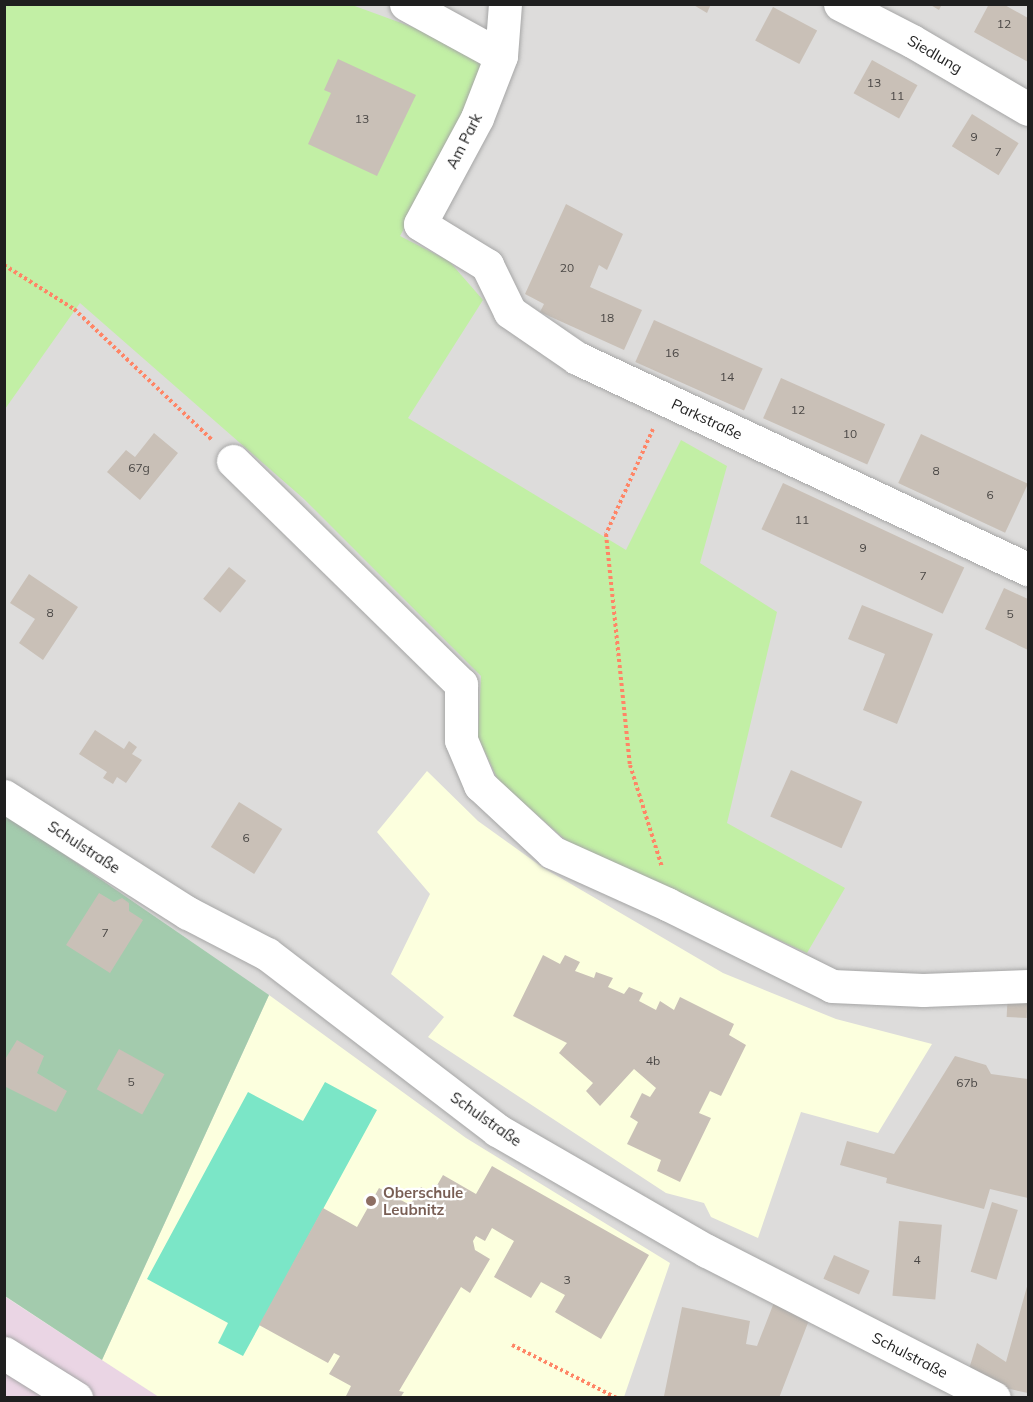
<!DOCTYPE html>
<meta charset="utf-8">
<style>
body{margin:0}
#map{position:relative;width:1033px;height:1402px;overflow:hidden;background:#f0ede4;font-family:Mulish,sans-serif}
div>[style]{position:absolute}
.residential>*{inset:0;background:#dddcdb}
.industrial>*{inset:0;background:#ead5e4}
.education>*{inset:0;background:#fcffde}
.grass>*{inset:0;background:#c2efa5}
.cemetery>*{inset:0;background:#a3cbad}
.pitch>*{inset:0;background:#7be6c7}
.building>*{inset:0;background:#c9c0b7;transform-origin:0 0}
.path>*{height:4px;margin-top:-2px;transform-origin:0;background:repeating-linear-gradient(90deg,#ff8566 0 3px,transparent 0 6px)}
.roads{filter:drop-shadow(0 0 2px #a6a6a6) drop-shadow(0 0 2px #a6a6a6)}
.minor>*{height:33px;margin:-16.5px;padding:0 16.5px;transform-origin:16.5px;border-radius:16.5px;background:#fff}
.dots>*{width:16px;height:16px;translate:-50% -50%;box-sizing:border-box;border:3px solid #fff;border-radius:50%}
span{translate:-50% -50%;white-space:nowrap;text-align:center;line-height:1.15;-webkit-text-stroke:4.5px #fff;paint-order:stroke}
.number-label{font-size:12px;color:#4a4745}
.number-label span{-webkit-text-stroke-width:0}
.street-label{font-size:15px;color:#1f1f1f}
.education-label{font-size:15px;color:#785e54;font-weight:700}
.left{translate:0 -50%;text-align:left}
.frame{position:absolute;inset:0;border:6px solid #1f1f1f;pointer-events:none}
</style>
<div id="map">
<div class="residential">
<i style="clip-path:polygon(4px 5px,1028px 5px,1028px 1397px,159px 1397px,5px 1296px)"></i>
</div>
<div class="industrial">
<i style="clip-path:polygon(4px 1296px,102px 1360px,159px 1397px,5px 1397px)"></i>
</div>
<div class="education">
<i style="clip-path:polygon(427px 771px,478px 821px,542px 867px,723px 973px,836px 1019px,932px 1044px,878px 1133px,801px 1112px,758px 1238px,711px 1217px,704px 1203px,666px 1193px,428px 1037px,444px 1017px,391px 974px,430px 894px,377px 832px)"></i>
<i style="clip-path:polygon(269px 995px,466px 1138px,670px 1263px,624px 1397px,159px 1397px,102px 1360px)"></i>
</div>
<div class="grass">
<i style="clip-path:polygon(5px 5px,352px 5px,489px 55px,469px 108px,400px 236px,449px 261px,483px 300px,408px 418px,626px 550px,681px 440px,727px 466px,700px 563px,777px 612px,727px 823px,845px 888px,807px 953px,570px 844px,498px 780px,478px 737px,481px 676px,304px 499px,80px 303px,5px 409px)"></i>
</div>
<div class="cemetery">
<i style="clip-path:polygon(4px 813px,269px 995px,102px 1360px,5px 1296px)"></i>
</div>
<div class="pitch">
<i style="clip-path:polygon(325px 1082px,377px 1110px,243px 1356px,218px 1343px,228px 1323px,147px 1279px,248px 1092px,303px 1121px)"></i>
</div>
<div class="building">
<i style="clip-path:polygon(692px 4px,711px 4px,707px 13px)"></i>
<i style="clip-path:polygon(929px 4px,942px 4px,939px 10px)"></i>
<i style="clip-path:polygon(989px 4px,1003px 4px,1028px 18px,1028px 62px,974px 32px)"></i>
<i style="left:773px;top:7px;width:50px;height:38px;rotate:28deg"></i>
<i style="clip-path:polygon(338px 59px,416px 95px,377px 176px,308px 144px,331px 93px,324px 90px)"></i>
<i style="left:872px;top:60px;width:52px;height:38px;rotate:29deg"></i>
<i style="left:972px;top:114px;width:55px;height:38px;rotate:32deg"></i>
<i style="clip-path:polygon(566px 204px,623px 234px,607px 270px,599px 265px,590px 287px,642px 310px,624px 350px,540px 312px,544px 304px,525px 294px)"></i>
<i style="left:654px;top:320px;width:119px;height:46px;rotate:24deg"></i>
<i style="left:781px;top:378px;width:114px;height:44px;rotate:24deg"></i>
<i style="clip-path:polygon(154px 433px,178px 453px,140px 500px,107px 472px,126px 450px,135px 457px)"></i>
<i style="left:921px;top:434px;width:118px;height:54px;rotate:25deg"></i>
<i style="left:783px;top:483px;width:200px;height:51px;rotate:25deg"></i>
<i style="left:229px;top:567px;width:22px;height:41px;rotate:39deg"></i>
<i style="clip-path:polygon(29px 574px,78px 607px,43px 660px,19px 643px,35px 619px,10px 603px)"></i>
<i style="clip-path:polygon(1004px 588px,1028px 599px,1028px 650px,985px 629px)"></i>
<i style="clip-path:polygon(862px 605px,933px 634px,897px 724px,863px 710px,885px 654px,848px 639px)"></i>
<i style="clip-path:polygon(95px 730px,124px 749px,129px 741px,137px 747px,132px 754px,142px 760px,126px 783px,117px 777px,113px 784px,103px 778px,107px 772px,79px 754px)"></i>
<i style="left:791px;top:770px;width:78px;height:51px;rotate:24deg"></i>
<i style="left:239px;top:802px;width:51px;height:53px;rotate:32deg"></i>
<i style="clip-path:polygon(99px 893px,114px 902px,122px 898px,129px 903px,129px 911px,143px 920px,110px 973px,66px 945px)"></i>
<i style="clip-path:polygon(543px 955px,560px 964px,565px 955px,580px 962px,575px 971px,594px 978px,596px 972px,613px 978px,608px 987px,624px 994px,629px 987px,643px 993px,639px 1001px,656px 1010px,660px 1001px,674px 1010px,680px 997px,734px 1024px,729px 1035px,746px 1045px,721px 1096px,710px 1091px,699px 1113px,711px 1118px,680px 1182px,657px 1171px,661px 1160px,627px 1144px,638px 1122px,630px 1117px,642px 1093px,650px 1097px,656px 1088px,634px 1069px,600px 1106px,586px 1091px,593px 1083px,559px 1053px,567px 1043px,513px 1016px)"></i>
<i style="left:1008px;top:991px;width:20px;height:26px;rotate:3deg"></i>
<i style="clip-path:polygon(17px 1040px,44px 1056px,37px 1073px,67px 1091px,56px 1112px,4px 1086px,4px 1061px)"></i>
<i style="left:119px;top:1049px;width:52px;height:46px;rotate:29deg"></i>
<i style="clip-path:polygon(955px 1056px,986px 1065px,991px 1074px,1028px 1079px,1028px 1198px,990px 1189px,984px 1209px,886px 1183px,887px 1178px,840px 1165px,847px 1141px,894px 1154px)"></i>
<i style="clip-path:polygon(492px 1166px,649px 1255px,601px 1339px,555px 1312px,565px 1295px,541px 1282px,531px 1298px,494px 1277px,514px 1241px,492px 1228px,485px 1241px,476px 1236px,473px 1241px,475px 1250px,490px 1259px,470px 1293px,461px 1287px,399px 1391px,404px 1392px,400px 1398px,345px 1398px,351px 1386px,329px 1374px,340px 1356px,334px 1353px,328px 1363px,259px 1325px,323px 1208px,357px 1227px,379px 1188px,410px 1205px,421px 1187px,432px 1194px,443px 1175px,476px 1194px)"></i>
<i style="left:992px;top:1202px;width:27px;height:73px;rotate:17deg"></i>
<i style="left:899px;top:1221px;width:43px;height:75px;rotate:5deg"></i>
<i style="left:834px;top:1255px;width:39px;height:26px;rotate:24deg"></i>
<i style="clip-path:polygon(1028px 1283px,1028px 1393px,1000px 1387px,969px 1369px,977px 1343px,1006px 1362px)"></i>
<i style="clip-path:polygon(775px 1300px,811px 1315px,779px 1398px,664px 1396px,682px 1307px,750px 1321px,746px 1344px,757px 1346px)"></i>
</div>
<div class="path">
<i style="left:4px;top:265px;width:83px;rotate:32.2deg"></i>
<i style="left:74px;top:309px;width:190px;rotate:43.5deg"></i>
<i style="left:653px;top:429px;width:115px;rotate:114.1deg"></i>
<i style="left:606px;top:534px;width:232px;rotate:84.1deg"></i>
<i style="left:630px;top:765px;width:107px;rotate:72.6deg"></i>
<i style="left:512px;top:1345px;width:118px;rotate:26.8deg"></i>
</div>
<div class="roads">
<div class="minor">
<i style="left:406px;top:4px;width:108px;rotate:28.7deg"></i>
<i style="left:505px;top:4px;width:52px;rotate:94.4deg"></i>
<i style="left:501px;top:56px;width:66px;rotate:111.2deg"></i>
<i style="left:477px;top:118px;width:120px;rotate:118.3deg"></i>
<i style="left:420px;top:224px;width:79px;rotate:31.5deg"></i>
<i style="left:487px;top:265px;width:52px;rotate:63.9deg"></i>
<i style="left:510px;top:312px;width:81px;rotate:34.5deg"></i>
<i style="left:577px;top:358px;width:498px;rotate:25.1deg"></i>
<i style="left:840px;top:4px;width:81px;rotate:27.2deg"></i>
<i style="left:912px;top:41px;width:134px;rotate:30.4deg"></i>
<i style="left:233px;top:461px;width:319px;rotate:44.4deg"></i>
<i style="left:461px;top:684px;width:56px;rotate:90deg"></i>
<i style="left:461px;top:740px;width:49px;rotate:67.1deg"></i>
<i style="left:480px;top:785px;width:98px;rotate:42.9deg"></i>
<i style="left:552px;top:852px;width:126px;rotate:24.3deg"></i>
<i style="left:667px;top:904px;width:184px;rotate:26.4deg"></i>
<i style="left:832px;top:986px;width:91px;rotate:2.5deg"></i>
<i style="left:923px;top:990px;width:105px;rotate:-2.2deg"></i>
<i style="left:4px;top:796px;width:218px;rotate:32.5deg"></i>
<i style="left:188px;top:913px;width:89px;rotate:27.4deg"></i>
<i style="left:267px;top:954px;width:290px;rotate:37.4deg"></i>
<i style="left:497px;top:1130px;width:242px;rotate:30deg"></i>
<i style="left:707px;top:1251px;width:322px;rotate:27.1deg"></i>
<i style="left:4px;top:1353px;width:85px;rotate:32deg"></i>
</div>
</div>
<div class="dots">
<i style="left:371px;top:1201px;background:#8d6e63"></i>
</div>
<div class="number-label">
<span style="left:1004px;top:24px">12</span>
<span style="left:874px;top:83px">13</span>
<span style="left:897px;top:96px">11</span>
<span style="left:362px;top:119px">13</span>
<span style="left:974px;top:137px">9</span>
<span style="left:998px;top:152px">7</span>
<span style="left:567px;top:268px">20</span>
<span style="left:607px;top:318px">18</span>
<span style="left:672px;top:353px">16</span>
<span style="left:727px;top:377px">14</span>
<span style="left:798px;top:410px">12</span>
<span style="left:850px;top:434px">10</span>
<span style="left:139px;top:468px">67g</span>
<span style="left:936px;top:471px">8</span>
<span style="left:990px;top:495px">6</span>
<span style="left:802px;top:520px">11</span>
<span style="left:863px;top:548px">9</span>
<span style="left:923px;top:576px">7</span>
<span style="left:50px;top:613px">8</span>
<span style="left:1010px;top:614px">5</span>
<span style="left:246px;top:838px">6</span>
<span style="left:105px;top:933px">7</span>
<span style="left:653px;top:1061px">4b</span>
<span style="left:131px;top:1082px">5</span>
<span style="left:967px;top:1083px">67b</span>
<span style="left:917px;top:1260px">4</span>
<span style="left:567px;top:1280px">3</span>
</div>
<div class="street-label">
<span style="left:935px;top:54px;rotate:30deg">Siedlung</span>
<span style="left:464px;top:141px;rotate:-63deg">Am Park</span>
<span style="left:707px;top:419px;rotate:25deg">Parkstraße</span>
<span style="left:84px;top:847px;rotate:33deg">Schulstraße</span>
<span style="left:486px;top:1119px;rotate:35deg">Schulstraße</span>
<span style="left:910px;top:1355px;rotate:27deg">Schulstraße</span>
</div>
<div class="education-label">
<span class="left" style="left:383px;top:1201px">Oberschule<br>Leubnitz</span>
</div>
<div class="frame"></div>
</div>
